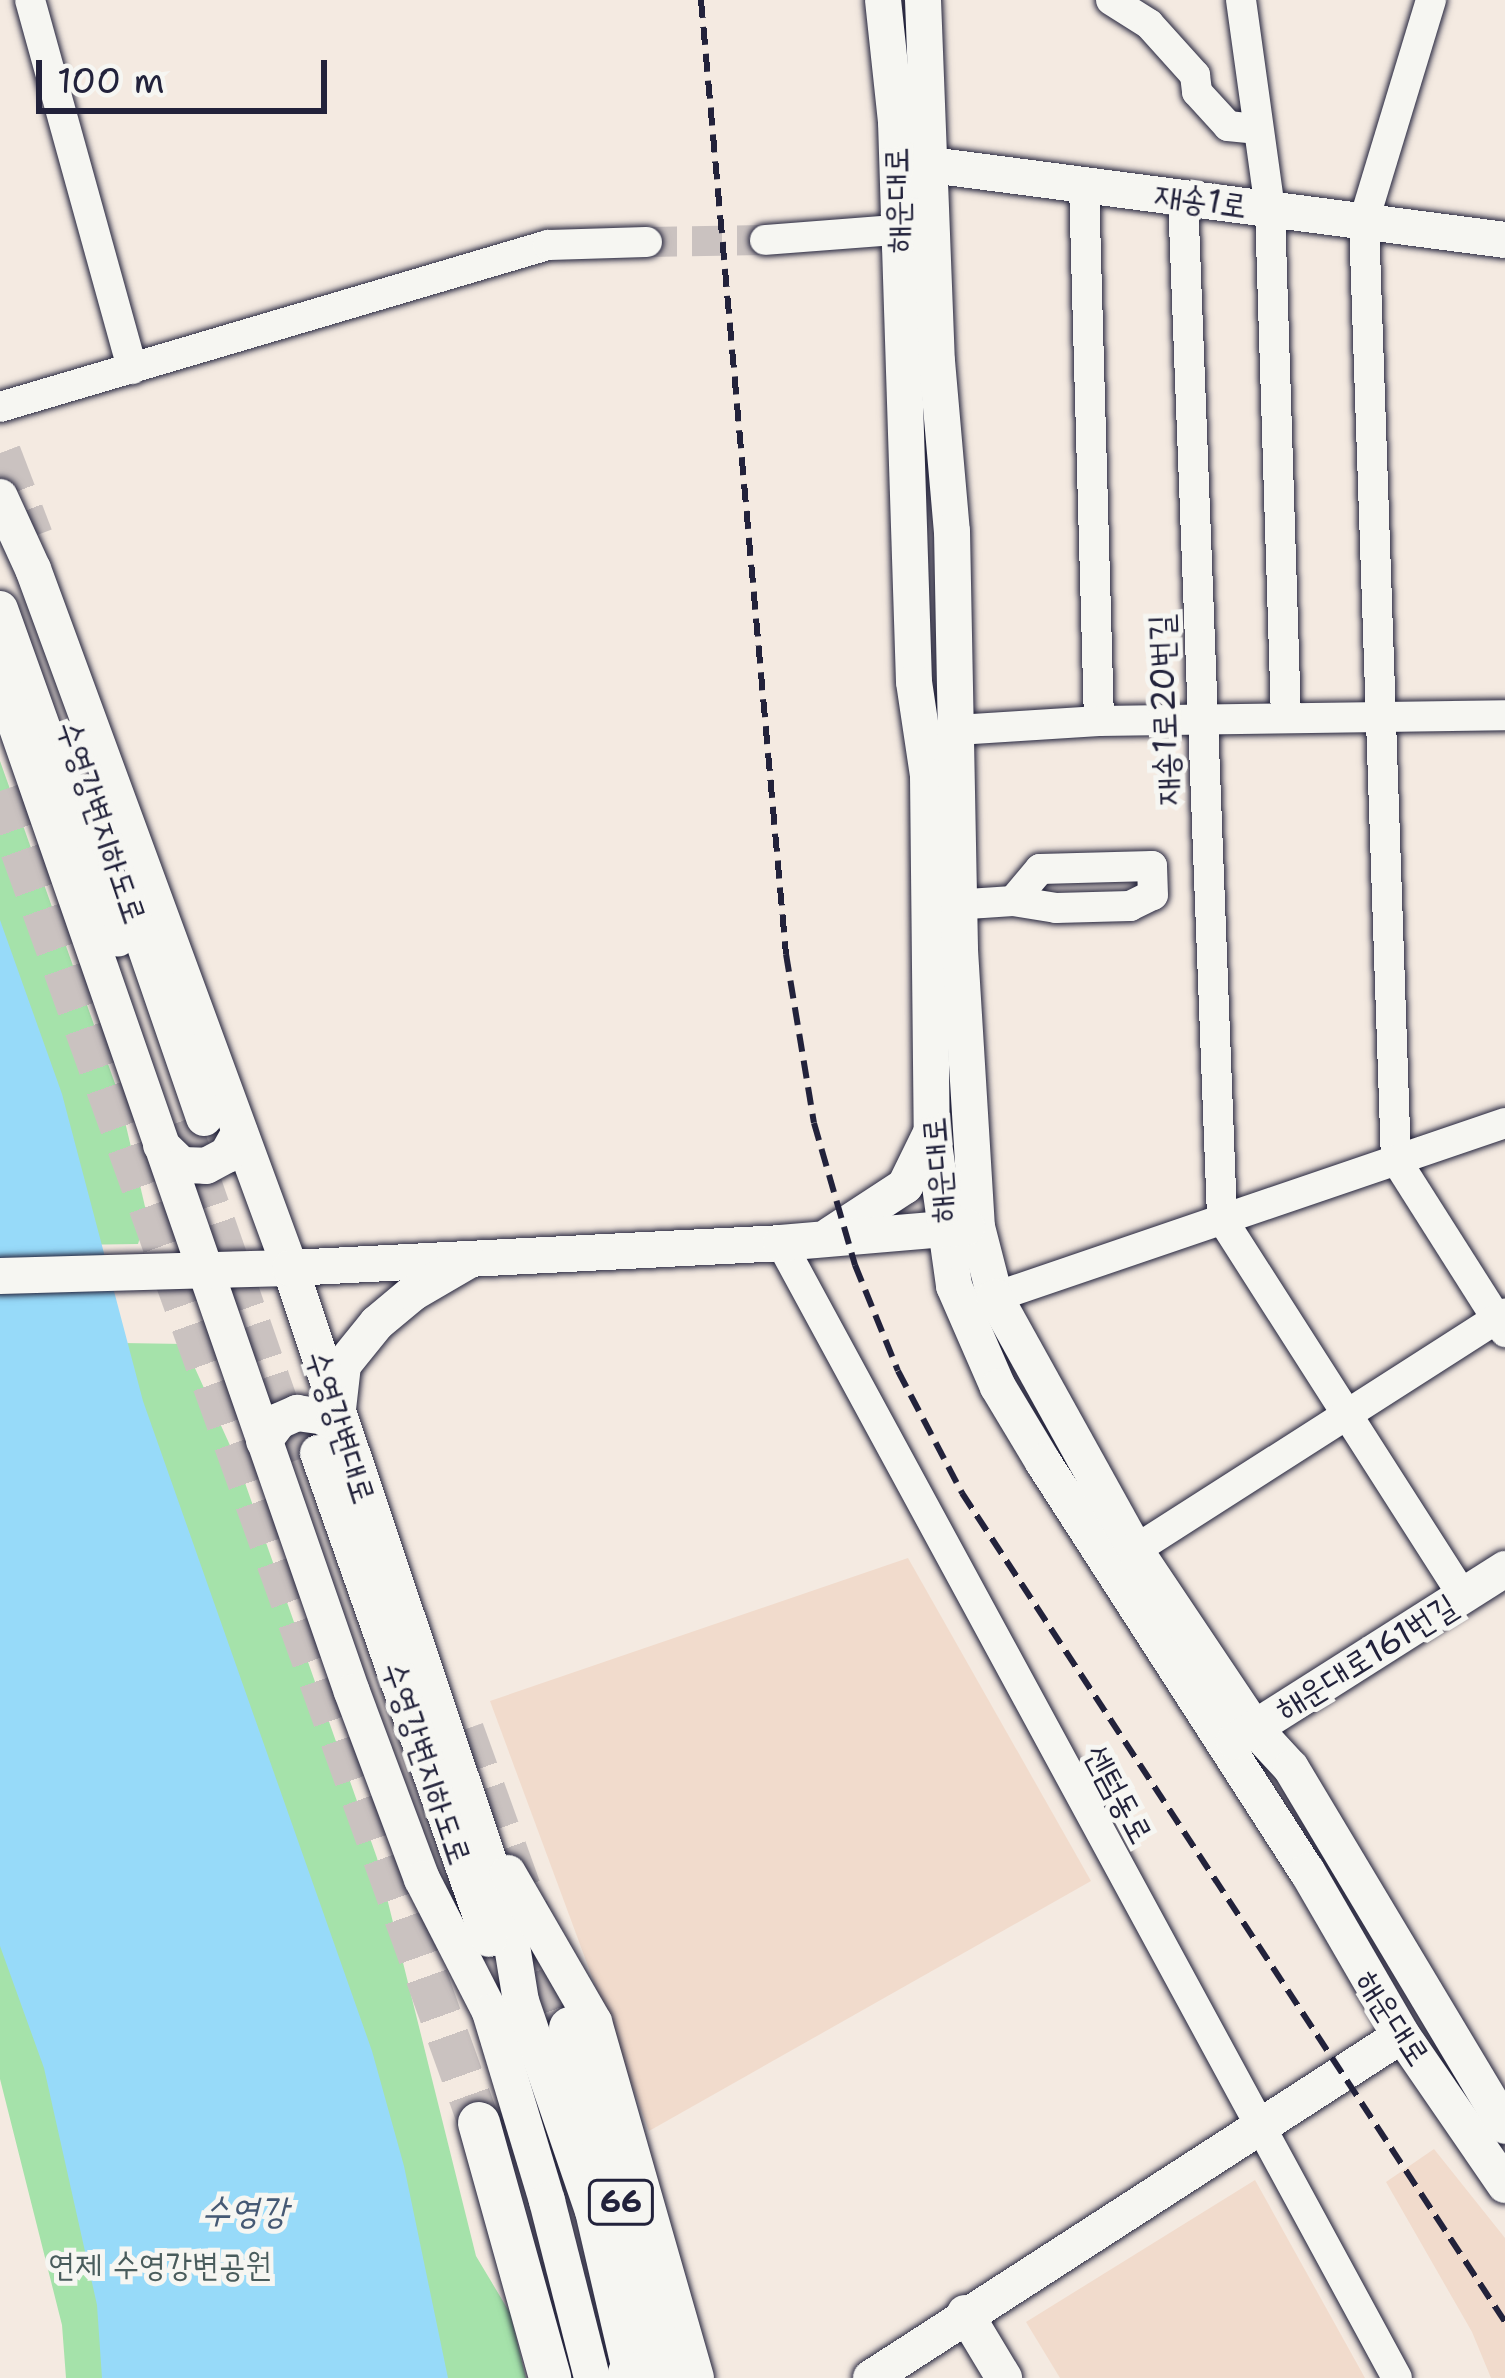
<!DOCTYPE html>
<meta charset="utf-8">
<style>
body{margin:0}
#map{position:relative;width:1505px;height:2378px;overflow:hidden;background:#f4eae1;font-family:"Shantell Sans","Poor Story",sans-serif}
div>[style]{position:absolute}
.built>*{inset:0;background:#f1dbcc}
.green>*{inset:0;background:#a5e2aa}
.water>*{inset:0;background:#97daf9}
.minor-tunnel>*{height:30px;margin-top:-15px;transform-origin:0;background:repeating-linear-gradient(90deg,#cac2c0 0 30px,transparent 0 45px)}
.major-tunnel>*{height:36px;margin-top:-18px;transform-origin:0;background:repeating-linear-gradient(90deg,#cac2c0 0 36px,transparent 0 54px)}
.highway-tunnel>*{height:42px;margin-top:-21px;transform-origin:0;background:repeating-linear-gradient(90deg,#cac2c0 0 42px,transparent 0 63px)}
.roads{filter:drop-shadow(0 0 3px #22223b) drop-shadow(0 0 3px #22223b)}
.minor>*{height:30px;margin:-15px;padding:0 15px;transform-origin:15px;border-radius:15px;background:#f6f6f2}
.major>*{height:36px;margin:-18px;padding:0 18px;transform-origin:18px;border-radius:18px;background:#f6f6f2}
.highway>*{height:42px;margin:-21px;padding:0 21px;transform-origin:21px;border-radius:21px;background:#f6f6f2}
.rail>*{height:6px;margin-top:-3px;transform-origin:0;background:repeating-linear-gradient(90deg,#22223b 0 18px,transparent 0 27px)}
span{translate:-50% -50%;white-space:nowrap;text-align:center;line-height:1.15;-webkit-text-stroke:10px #f6f6f2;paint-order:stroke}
.shield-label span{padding:3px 9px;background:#f6f6f2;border:3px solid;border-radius:9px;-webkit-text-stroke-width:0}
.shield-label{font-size:30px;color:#22223b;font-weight:700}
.street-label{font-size:33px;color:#22223b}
.park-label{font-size:33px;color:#495c5c}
.water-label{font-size:36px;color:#455974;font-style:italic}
.scale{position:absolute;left:36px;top:60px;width:291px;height:54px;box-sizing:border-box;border:6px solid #22223b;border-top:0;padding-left:15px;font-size:36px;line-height:42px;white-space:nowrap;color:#22223b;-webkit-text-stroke:9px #f6f6f2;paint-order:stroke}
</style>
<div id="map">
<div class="built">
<i style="clip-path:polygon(908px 1558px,1091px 1881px,649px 2131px,490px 1701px)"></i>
<i style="clip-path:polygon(1434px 2149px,1505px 2238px,1505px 2378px,1491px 2378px,1472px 2332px,1386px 2182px)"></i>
<i style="clip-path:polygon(1255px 2180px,1365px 2378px,1060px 2378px,1026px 2322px)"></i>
</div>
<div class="green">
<i style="clip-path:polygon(0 761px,118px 1092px,147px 1215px,138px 1244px,0 1246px)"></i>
<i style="clip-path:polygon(0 1341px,184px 1344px,238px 1463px,377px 1858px,476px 2256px,510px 2313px,526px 2378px,66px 2378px,62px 2325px,0 2079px)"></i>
</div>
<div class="water">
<i style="clip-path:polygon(0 920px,62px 1094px,143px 1401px,372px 2051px,404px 2166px,448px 2378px,102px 2378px,97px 2305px,44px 2068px,0 1946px)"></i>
</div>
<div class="minor-tunnel">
<i style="left:647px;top:242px;width:118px;rotate:-1deg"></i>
</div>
<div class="major-tunnel">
<i style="left:182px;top:1121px;width:358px;rotate:70.8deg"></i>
</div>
<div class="highway-tunnel">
<i style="left:0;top:453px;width:90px;rotate:69.1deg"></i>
<i style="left:0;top:791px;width:1416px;rotate:70.22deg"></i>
<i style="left:463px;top:1730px;width:317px;rotate:70.2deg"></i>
</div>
<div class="roads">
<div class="minor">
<i style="left:30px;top:0;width:383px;rotate:74.5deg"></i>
<i style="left:1111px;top:0;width:45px;rotate:32.3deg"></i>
<i style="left:1149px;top:24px;width:69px;rotate:48deg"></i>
<i style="left:1195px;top:75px;width:17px;rotate:83deg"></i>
<i style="left:1197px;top:92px;width:46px;rotate:47.6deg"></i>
<i style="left:1228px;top:126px;width:28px;rotate:6deg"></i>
<i style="left:1241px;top:0;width:211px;rotate:82.1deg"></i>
<i style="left:1270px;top:209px;width:509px;rotate:88.2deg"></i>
<i style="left:1431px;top:0;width:231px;rotate:106.9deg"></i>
<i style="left:1364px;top:221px;width:940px;rotate:88.05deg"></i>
<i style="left:1396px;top:1160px;width:204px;rotate:57.6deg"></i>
<i style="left:1084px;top:184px;width:537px;rotate:88.4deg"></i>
<i style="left:1183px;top:197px;width:1023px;rotate:87.81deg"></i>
<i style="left:1222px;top:1219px;width:447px;rotate:57.4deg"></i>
<i style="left:765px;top:240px;width:157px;rotate:-4.4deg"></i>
<i style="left:0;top:407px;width:571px;rotate:-16.47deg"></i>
<i style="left:548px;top:245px;width:99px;rotate:-1.7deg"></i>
<i style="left:957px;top:730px;width:142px;rotate:-3.6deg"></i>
<i style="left:1099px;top:721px;width:406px;rotate:-0.8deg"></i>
<i style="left:938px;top:906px;width:75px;rotate:-3.8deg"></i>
<i style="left:1013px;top:901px;width:44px;rotate:9.2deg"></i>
<i style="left:1056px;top:908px;width:74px;rotate:-1.5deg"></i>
<i style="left:1130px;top:906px;width:25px;rotate:-26deg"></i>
<i style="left:1153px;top:895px;width:29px;rotate:-92deg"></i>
<i style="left:1152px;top:866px;width:112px;rotate:178.5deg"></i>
<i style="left:1040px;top:869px;width:42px;rotate:130.2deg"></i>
<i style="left:781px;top:1243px;width:1291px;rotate:61.51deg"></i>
<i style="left:995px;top:1297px;width:539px;rotate:-18.84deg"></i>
<i style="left:1135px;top:1550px;width:439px;rotate:-32.6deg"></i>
</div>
<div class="major">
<i style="left:883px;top:0;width:123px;rotate:83.9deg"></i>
<i style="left:896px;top:122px;width:560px;rotate:88.16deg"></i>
<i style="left:914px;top:682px;width:95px;rotate:81.5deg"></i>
<i style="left:928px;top:776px;width:353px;rotate:89.4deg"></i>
<i style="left:932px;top:1129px;width:159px;rotate:82deg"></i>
<i style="left:954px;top:1286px;width:110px;rotate:66.5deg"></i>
<i style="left:998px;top:1387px;width:87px;rotate:59deg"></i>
<i style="left:1043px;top:1462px;width:487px;rotate:57.2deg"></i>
<i style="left:1307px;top:1871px;width:190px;rotate:59.9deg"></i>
<i style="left:1402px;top:2035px;width:182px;rotate:55.5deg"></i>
<i style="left:923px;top:0;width:361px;rotate:87.8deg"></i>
<i style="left:937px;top:361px;width:171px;rotate:85deg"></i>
<i style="left:952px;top:531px;width:419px;rotate:88.9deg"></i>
<i style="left:960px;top:950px;width:278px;rotate:86.5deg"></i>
<i style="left:977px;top:1227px;width:72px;rotate:75.6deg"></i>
<i style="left:995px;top:1297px;width:289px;rotate:61deg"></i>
<i style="left:1135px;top:1550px;width:214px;rotate:56.2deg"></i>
<i style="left:1254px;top:1728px;width:54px;rotate:47.2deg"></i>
<i style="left:1291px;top:1768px;width:417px;rotate:59.1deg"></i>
<i style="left:908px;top:162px;width:602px;rotate:7.44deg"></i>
<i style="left:0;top:497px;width:79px;rotate:65.4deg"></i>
<i style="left:33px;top:569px;width:745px;rotate:69.81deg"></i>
<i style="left:290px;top:1268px;width:682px;rotate:71.46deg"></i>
<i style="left:507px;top:1915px;width:87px;rotate:80.8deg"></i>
<i style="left:521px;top:2001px;width:222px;rotate:71.1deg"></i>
<i style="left:593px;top:2211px;width:171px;rotate:76.9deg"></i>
<i style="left:0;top:609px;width:350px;rotate:70.3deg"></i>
<i style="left:0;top:679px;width:1072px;rotate:70.84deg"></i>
<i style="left:352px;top:1692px;width:200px;rotate:69.5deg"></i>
<i style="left:422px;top:1879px;width:149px;rotate:62.9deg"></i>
<i style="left:490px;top:2012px;width:197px;rotate:73.2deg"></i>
<i style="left:547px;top:2201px;width:183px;rotate:75.7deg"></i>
<i style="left:127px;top:894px;width:237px;rotate:71deg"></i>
<i style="left:161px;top:1145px;width:29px;rotate:44deg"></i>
<i style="left:182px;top:1165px;width:24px;rotate:2deg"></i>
<i style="left:206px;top:1166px;width:24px;rotate:-28deg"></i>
<i style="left:227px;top:1155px;width:26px;rotate:-61deg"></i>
<i style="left:830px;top:1235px;width:90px;rotate:-33.2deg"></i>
<i style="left:905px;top:1186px;width:59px;rotate:-63.9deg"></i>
<i style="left:0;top:1276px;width:290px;rotate:-1.6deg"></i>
<i style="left:290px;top:1268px;width:492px;rotate:-2.9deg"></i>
<i style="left:781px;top:1243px;width:187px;rotate:-4.9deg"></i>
<i style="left:338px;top:1409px;width:44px;rotate:-83.5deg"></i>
<i style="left:343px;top:1365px;width:54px;rotate:-51deg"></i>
<i style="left:377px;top:1323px;width:47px;rotate:-39.8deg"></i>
<i style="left:413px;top:1293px;width:64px;rotate:-30.2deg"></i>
<i style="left:264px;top:1441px;width:25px;rotate:-53deg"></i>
<i style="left:279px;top:1421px;width:20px;rotate:-24deg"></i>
<i style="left:297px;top:1413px;width:27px;rotate:8deg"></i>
<i style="left:324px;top:1417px;width:20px;rotate:37deg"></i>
<i style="left:318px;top:1453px;width:515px;rotate:70.62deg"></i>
<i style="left:1234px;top:1741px;width:321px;rotate:-32.4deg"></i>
<i style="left:508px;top:1873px;width:172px;rotate:60deg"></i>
<i style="left:594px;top:2022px;width:370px;rotate:74deg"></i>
<i style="left:965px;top:2313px;width:76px;rotate:59deg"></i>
<i style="left:871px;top:2378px;width:632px;rotate:-32.86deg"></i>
</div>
<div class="highway">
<i style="left:570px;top:2028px;width:192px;rotate:73.6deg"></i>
<i style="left:624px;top:2212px;width:171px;rotate:76.1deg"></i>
<i style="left:479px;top:2123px;width:265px;rotate:74.4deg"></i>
<i style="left:629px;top:2373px;width:5px;rotate:79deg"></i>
</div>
</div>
<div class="rail">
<i style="left:701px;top:0;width:958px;rotate:84.91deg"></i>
<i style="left:786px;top:954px;width:171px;rotate:80.6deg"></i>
<i style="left:814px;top:1123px;width:148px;rotate:73.9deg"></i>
<i style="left:855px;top:1265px;width:114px;rotate:67.9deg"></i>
<i style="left:898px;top:1371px;width:138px;rotate:62.3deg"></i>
<i style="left:962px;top:1493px;width:991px;rotate:56.77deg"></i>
</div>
<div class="shield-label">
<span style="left:621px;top:2202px">66</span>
</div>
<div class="street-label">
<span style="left:897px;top:200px;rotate:-91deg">해운대로</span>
<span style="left:1201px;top:200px;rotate:8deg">재송1로</span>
<span style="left:1164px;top:710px;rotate:-92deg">재송1로20번길</span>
<span style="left:102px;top:822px;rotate:71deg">수영강변지하도로</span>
<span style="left:938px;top:1170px;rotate:-95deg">해운대로</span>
<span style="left:341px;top:1427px;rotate:72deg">수영강변대로</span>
<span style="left:1366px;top:1657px;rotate:-32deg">해운대로161번길</span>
<span style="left:427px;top:1763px;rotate:71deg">수영강변지하도로</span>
<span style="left:1119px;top:1794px;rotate:62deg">센텀동로</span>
<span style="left:1393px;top:2018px;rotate:57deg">해운대로</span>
</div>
<div class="park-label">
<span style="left:160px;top:2265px">연제 수영강변공원</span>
</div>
<div class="water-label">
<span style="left:245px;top:2211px">수영강</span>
</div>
<div class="scale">100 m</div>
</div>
